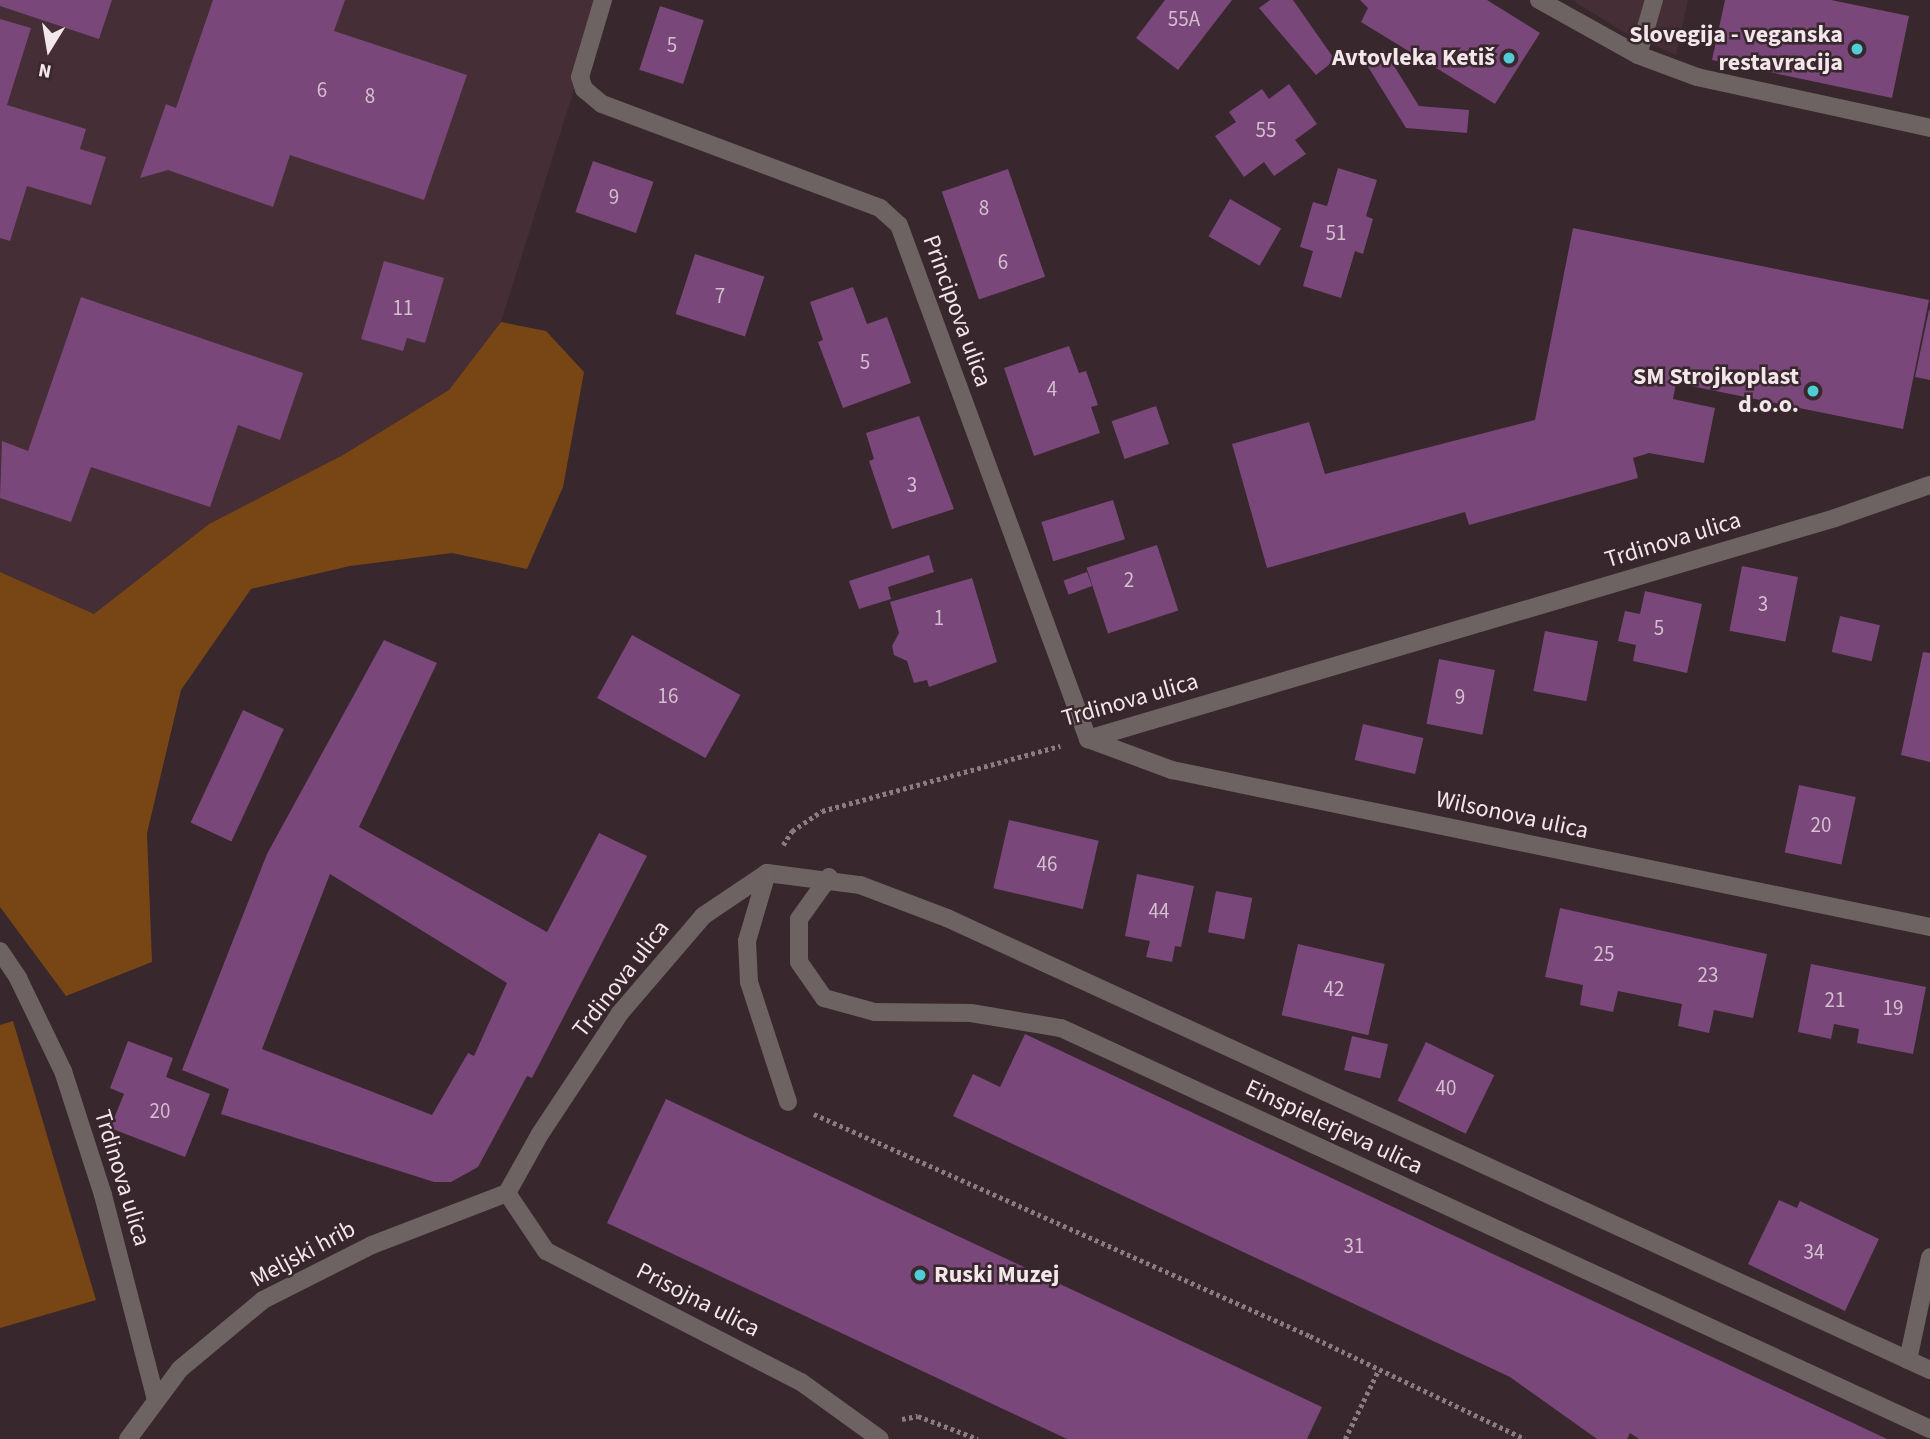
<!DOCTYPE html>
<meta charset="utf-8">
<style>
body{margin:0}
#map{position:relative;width:1930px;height:1439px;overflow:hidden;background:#38272c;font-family:"Source Sans 3",sans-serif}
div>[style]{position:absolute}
.built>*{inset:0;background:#462e36}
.green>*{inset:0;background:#784614}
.building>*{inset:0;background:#794779;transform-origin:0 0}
.path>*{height:4.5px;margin-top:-2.25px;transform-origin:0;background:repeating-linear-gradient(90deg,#8a7c80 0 3.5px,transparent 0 7px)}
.minor>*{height:18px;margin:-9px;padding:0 9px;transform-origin:9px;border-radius:9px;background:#6c6362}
.dots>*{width:19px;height:19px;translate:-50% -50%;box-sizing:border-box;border:4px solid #38272c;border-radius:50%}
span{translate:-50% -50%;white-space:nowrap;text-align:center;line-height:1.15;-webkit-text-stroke:5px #38272c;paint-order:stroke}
.number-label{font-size:21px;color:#d4bfce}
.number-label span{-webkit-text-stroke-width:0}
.poi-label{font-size:24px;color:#f3e7eb;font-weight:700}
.right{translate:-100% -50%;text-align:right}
.left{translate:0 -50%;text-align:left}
.street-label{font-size:24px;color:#f3e7eb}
.north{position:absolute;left:14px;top:14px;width:70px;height:70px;-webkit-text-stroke:5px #38272c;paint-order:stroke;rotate:191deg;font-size:19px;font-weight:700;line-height:28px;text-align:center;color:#f3e7eb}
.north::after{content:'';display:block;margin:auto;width:24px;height:32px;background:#f3e7eb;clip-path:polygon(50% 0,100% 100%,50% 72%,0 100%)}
</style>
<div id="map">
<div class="built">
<i style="clip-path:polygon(0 0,602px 0,501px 322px,449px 390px,343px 455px,209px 524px,94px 614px,0 572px)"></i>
<i style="clip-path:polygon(1572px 0,1688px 0,1676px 55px,1622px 31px)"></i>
</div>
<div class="green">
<i style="clip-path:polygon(501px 322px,546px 331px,584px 372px,563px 487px,527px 569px,452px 553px,350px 566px,251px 589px,181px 690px,147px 833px,152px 962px,66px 996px,0 907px,0 572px,94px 614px,209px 524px,343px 455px,449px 390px)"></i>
<i style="clip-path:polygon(13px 1021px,96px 1300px,0 1328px,0 1025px)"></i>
</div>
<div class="building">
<i style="clip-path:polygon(0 0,112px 0,99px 39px,0 6px)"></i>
<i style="clip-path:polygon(213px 0,345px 0,334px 31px,467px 75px,424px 200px,290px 155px,273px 207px,168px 170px,140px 178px,166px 104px,176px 108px)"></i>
<i style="clip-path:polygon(1165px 0,1232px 0,1178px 70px,1136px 38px)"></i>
<i style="clip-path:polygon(1270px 0,1293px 0,1335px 60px,1316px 75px,1259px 8px)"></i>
<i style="clip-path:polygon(1360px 0,1487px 0,1540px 33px,1495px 104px,1361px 22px,1368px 8px)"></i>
<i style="clip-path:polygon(1725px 0,1831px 0,1909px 16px,1892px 98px,1712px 60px)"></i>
<i style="left:660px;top:6px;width:46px;height:67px;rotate:18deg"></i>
<i style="clip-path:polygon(0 19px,31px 28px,7px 105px,86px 129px,80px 149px,106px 157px,91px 205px,27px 186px,10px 241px,0 238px)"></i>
<i style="clip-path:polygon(1384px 50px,1419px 106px,1469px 110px,1467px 133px,1406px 128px,1365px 62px)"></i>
<i style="clip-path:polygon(1289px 84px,1317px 124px,1295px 140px,1306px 154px,1274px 176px,1264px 162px,1244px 177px,1215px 136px,1236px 122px,1229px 112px,1262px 89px,1269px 99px)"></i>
<i style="left:593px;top:161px;width:64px;height:54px;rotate:19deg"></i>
<i style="clip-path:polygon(1338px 168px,1377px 180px,1366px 216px,1373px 219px,1363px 254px,1355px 251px,1341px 298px,1303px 286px,1313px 251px,1300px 247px,1313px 202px,1327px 206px)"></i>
<i style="left:1008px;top:169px;width:114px;height:70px;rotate:71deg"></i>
<i style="left:1230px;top:199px;width:59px;height:43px;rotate:30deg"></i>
<i style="clip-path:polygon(1573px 228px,1929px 300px,1903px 429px,1676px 383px,1673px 399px,1715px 408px,1704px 463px,1649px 453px,1633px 458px,1638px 478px,1469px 525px,1465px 512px,1267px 568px,1232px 444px,1309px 422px,1325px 474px,1535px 420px)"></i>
<i style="left:695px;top:254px;width:73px;height:63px;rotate:18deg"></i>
<i style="clip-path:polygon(384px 261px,444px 278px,425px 343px,407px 338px,403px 351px,361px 339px)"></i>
<i style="clip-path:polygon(853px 287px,867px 324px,887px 317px,911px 383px,843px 408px,818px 342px,823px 340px,810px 302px)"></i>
<i style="clip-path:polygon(81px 297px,303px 373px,280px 440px,238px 425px,210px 507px,91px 467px,71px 522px,0 498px,2px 441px,28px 451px)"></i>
<i style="clip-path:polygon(1929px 310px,1930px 310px,1930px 380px,1915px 377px)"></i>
<i style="clip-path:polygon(1069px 346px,1079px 373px,1086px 371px,1098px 405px,1091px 407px,1100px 433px,1034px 456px,1004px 368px)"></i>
<i style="left:1156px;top:406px;width:40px;height:47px;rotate:71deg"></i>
<i style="clip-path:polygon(919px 416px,954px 509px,892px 529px,869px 461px,874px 459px,866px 433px)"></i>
<i style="left:1113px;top:500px;width:41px;height:75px;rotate:73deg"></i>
<i style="left:1157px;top:545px;width:69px;height:74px;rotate:72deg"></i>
<i style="clip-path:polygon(929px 555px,934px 572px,888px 587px,891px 599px,859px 609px,849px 581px)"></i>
<i style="left:1742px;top:566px;width:57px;height:66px;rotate:11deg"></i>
<i style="left:1087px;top:572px;width:15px;height:25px;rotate:70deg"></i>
<i style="clip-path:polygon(972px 578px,997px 662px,929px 687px,927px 680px,914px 683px,907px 661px,894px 655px,892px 646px,899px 633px,890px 602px)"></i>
<i style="clip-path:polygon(1645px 591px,1702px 604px,1687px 673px,1633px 661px,1636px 645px,1618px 641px,1625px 611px,1640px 614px)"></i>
<i style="left:1840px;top:616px;width:41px;height:37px;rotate:13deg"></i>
<i style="left:1545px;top:631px;width:54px;height:61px;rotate:11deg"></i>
<i style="left:632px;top:635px;width:124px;height:72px;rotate:29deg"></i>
<i style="clip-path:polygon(evenodd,384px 640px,437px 663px,359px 827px,547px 932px,599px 833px,647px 856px,532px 1078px,527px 1076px,478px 1167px,451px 1182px,434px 1182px,221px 1114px,229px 1089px,182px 1070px,267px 854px,384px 640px,330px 874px,507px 983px,474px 1056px,468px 1053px,432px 1115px,262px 1049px,330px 874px)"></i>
<i style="clip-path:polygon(1923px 652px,1930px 653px,1930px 762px,1901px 755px)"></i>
<i style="left:1439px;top:659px;width:57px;height:66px;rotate:11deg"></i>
<i style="left:243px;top:710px;width:45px;height:124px;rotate:25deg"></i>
<i style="left:1363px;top:724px;width:62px;height:37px;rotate:13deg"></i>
<i style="left:1799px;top:785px;width:58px;height:69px;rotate:12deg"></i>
<i style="left:1009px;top:820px;width:92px;height:70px;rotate:13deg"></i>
<i style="clip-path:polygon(1137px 874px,1194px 886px,1181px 947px,1175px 946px,1172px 962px,1146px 957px,1150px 941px,1125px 936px)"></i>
<i style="left:1216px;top:891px;width:37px;height:42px;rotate:11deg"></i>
<i style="clip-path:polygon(1560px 908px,1767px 954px,1753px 1018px,1714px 1010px,1709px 1033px,1678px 1026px,1682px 1004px,1618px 991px,1613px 1012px,1580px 1005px,1583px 985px,1545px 977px)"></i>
<i style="left:1298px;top:944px;width:89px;height:73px;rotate:13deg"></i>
<i style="clip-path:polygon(1811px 964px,1926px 987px,1913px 1054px,1857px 1043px,1859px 1029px,1834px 1024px,1831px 1039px,1798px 1032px)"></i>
<i style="clip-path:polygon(1025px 1034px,1887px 1439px,1639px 1439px,1630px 1433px,1627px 1439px,1597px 1439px,1510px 1377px,953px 1116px,973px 1074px,1000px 1087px)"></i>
<i style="left:1352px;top:1036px;width:37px;height:35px;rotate:13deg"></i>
<i style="clip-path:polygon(128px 1041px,173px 1058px,166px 1077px,210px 1094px,185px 1157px,110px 1128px,124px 1094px,110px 1088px)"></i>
<i style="left:1426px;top:1042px;width:76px;height:65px;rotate:26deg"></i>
<i style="clip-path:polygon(666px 1099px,1322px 1407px,1307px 1439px,1067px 1439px,607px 1223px)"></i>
<i style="clip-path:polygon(1779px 1200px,1797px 1208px,1800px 1201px,1879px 1239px,1845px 1311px,1748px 1264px)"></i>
</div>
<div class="path">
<i style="left:783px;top:845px;width:17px;rotate:-57deg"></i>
<i style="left:792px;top:831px;width:36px;rotate:-34deg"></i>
<i style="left:822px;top:811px;width:247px;rotate:-15.3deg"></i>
<i style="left:814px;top:1114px;width:543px;rotate:24.11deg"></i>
<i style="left:1310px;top:1336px;width:238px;rotate:25.6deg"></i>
<i style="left:902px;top:1419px;width:16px;rotate:-11deg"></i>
<i style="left:918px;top:1416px;width:64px;rotate:21deg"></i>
<i style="left:1345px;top:1439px;width:76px;rotate:-64.1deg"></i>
</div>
<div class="minor">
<i style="left:603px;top:0;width:80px;rotate:106.6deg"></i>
<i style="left:580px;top:77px;width:13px;rotate:72deg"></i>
<i style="left:584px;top:89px;width:23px;rotate:40deg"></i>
<i style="left:602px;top:104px;width:297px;rotate:20.5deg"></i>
<i style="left:880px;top:208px;width:25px;rotate:42deg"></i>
<i style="left:899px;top:225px;width:548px;rotate:69.81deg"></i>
<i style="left:1539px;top:0;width:113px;rotate:29.1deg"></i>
<i style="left:1638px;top:55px;width:63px;rotate:20.4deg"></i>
<i style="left:1697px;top:77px;width:239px;rotate:12.3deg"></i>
<i style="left:1638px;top:55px;width:57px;rotate:-73.8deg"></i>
<i style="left:1088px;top:739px;width:779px;rotate:-16.48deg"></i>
<i style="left:1835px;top:518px;width:101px;rotate:-19.2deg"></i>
<i style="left:1088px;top:739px;width:90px;rotate:20.3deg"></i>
<i style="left:1172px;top:770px;width:774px;rotate:11.7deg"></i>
<i style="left:767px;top:873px;width:94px;rotate:7.4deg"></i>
<i style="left:860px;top:885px;width:93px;rotate:20.8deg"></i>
<i style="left:947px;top:918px;width:1082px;rotate:24.69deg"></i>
<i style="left:767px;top:873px;width:71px;rotate:106.4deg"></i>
<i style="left:747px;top:941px;width:41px;rotate:87.2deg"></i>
<i style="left:749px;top:982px;width:126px;rotate:72deg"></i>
<i style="left:829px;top:877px;width:52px;rotate:125.5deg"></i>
<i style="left:799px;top:919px;width:43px;rotate:90deg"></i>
<i style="left:799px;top:962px;width:44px;rotate:55.2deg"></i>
<i style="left:824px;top:998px;width:53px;rotate:15.4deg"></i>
<i style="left:875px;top:1012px;width:96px;rotate:0.6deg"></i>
<i style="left:971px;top:1013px;width:91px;rotate:9.5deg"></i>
<i style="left:1061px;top:1028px;width:957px;rotate:24.77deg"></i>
<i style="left:0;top:951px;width:32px;rotate:56deg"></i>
<i style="left:18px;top:978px;width:103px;rotate:64.2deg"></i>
<i style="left:63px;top:1071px;width:130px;rotate:72.1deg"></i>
<i style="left:103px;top:1195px;width:212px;rotate:75.5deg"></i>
<i style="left:507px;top:1193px;width:70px;rotate:56.1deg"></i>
<i style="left:546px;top:1251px;width:287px;rotate:27.2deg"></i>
<i style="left:801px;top:1382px;width:97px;rotate:35.8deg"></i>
<i style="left:507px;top:1193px;width:68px;rotate:-60.8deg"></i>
<i style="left:540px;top:1134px;width:145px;rotate:-56.5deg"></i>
<i style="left:620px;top:1013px;width:128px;rotate:-49.4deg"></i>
<i style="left:703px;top:916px;width:77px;rotate:-33.9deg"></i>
<i style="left:1908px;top:1360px;width:105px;rotate:-77.9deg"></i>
<i style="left:128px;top:1439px;width:87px;rotate:-53.4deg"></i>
<i style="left:180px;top:1369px;width:108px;rotate:-39.7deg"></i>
<i style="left:263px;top:1300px;width:122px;rotate:-26.8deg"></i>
<i style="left:372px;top:1245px;width:145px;rotate:-21.1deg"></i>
</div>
<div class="dots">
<i style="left:1857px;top:49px;background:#51ccd4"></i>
<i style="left:1509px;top:58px;background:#51ccd4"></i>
<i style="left:1813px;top:391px;background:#51ccd4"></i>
<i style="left:920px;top:1275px;background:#51ccd4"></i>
</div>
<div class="number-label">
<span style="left:1184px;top:19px">55A</span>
<span style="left:672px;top:45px">5</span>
<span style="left:322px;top:90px">6</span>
<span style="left:370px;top:96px">8</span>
<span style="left:1266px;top:130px">55</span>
<span style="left:614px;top:197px">9</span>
<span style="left:984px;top:208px">8</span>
<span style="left:1336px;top:233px">51</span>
<span style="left:1003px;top:262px">6</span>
<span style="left:720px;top:296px">7</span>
<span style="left:403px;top:308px">11</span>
<span style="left:865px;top:362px">5</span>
<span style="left:1052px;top:389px">4</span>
<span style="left:912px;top:485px">3</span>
<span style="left:1129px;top:580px">2</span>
<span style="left:1763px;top:604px">3</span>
<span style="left:939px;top:618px">1</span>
<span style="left:1659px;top:628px">5</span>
<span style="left:668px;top:696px">16</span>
<span style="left:1460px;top:697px">9</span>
<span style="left:1821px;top:825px">20</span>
<span style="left:1047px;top:864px">46</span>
<span style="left:1159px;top:911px">44</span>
<span style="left:1604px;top:954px">25</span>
<span style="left:1708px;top:975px">23</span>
<span style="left:1334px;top:989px">42</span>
<span style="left:1835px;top:1000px">21</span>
<span style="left:1893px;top:1008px">19</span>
<span style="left:1446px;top:1088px">40</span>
<span style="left:160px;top:1111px">20</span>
<span style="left:1354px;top:1246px">31</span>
<span style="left:1814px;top:1252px">34</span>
</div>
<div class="poi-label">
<span class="right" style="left:1843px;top:49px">Slovegija - veganska<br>restavracija</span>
<span class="right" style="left:1495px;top:58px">Avtovleka Ketiš</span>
<span class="right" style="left:1799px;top:391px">SM Strojkoplast<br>d.o.o.</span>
<span class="left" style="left:934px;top:1275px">Ruski Muzej</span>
</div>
<div class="street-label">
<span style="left:957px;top:311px;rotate:70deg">Principova ulica</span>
<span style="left:1673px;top:540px;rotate:-17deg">Trdinova ulica</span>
<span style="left:1130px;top:700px;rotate:-16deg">Trdinova ulica</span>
<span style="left:1512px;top:815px;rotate:12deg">Wilsonova ulica</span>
<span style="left:621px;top:979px;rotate:-52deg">Trdinova ulica</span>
<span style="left:1334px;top:1127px;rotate:25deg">Einspielerjeva ulica</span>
<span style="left:122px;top:1178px;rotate:73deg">Trdinova ulica</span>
<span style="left:303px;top:1254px;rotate:-28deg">Meljski hrib</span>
<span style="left:698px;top:1300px;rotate:27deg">Prisojna ulica</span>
</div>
<div class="north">N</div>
</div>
